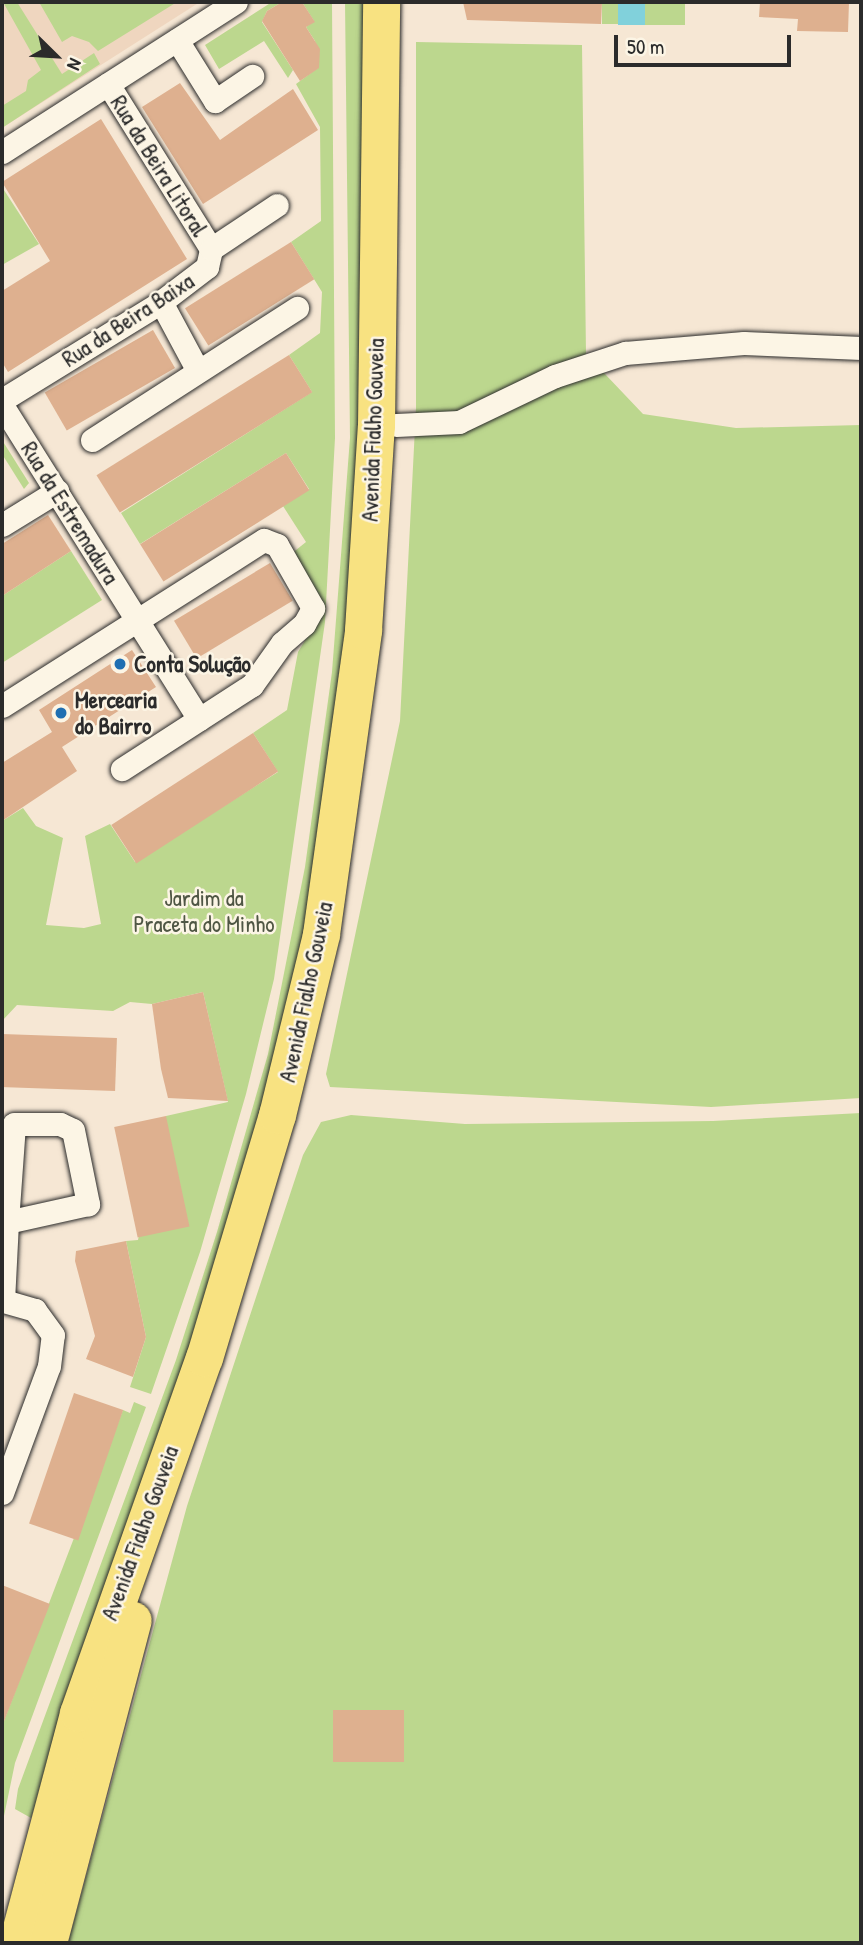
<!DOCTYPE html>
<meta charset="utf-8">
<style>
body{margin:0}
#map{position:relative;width:863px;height:1945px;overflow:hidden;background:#f6e7d4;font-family:"Patrick Hand",sans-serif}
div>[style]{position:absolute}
.built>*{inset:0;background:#efd6bf}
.green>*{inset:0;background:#bcd78e;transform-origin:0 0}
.water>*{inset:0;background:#81d1db;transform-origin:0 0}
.building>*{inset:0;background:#deb08f;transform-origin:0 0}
.roads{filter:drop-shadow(0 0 2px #2b2b2b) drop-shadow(0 0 2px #2b2b2b)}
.street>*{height:23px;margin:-11.5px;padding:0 11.5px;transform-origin:11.5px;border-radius:11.5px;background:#fcf5e5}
.primary>*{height:37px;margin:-18.5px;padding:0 18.5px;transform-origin:18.5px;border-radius:18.5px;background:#f8e281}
.dots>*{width:19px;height:19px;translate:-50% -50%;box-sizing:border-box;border:4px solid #fcf5e5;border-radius:50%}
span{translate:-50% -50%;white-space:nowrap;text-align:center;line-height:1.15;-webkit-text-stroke:5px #fcf5e5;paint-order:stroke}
.street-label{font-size:23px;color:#2b2b2b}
.poi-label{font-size:23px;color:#2b2b2b;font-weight:700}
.left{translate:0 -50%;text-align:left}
.park-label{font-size:23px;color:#4f5644}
.frame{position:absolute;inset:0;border:4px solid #2b2b2b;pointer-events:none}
.north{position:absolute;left:21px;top:21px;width:70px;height:70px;-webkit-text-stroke:5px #fcf5e5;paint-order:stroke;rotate:114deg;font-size:19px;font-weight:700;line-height:28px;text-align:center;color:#2b2b2b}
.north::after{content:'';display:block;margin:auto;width:24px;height:32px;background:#2b2b2b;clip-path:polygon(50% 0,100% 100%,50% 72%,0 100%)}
.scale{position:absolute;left:614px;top:35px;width:177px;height:32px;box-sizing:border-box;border:4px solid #2b2b2b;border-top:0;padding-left:9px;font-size:21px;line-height:24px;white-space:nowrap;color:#2b2b2b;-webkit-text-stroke:5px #fcf5e5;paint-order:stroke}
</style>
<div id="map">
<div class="built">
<i style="clip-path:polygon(2px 2px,200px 2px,2px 128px)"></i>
</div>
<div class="green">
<i style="clip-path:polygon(3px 2px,17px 2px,62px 74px,94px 53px,100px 64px,2px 128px,2px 106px,26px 91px,28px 80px,41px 70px)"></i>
<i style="clip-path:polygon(39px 2px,177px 2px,98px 51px,89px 42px,72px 36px,62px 42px)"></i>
<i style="clip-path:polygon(272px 2px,282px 2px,267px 11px,262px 22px,293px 70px,288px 78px,264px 41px,219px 69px,205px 45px)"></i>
<i style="clip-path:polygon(302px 2px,332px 2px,335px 438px,325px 622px,274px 979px,246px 1094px,200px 1252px,151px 1394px,130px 1387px,146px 1337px,126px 1241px,138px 1240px,166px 1116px,228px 1102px,203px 992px,152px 1004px,130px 1002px,113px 1011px,17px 1005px,2px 1021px,2px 821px,23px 808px,36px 826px,63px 838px,46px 925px,84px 928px,101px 924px,85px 836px,110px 824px,135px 862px,278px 772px,253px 733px,287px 710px,298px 652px,324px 609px,291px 554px,306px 542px,283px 506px,309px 489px,286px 453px,140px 544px,121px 513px,312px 392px,289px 355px,320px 333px,322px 292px,291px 242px,321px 221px,320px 127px,296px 84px,319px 67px,315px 41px,306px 27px,314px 21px)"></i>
<i style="clip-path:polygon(345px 2px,368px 2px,361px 512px,311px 905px,258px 1144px,31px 1818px,15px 1809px,18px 1789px,176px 1360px,217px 1232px,268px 1054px,305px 867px,332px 672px,350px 438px)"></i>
<i style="left:602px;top:2px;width:16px;height:22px"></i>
<i style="left:645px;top:2px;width:40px;height:23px"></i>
<i style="clip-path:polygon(416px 42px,582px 45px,586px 354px,643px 414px,736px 428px,861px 425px,861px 1098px,711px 1107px,330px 1087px,326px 1074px,400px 721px,416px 408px)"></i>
<i style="clip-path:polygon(2px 187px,39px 244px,2px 265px)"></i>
<i style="clip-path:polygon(2px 440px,29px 483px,24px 489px,2px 454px)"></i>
<i style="clip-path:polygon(71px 551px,102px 600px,2px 663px,2px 596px)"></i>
<i style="clip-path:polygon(861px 1113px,861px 1943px,68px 1943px,187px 1506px,303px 1155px,321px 1122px,351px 1115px,465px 1124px,713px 1121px)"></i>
<i style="clip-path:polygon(134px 1402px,146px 1407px,15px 1763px,4px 1816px,2px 1726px,123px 1410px,130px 1413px)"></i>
</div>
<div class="water">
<i style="left:618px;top:2px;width:27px;height:23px"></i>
</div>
<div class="building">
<i style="clip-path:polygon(282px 2px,302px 2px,315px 22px,306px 27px,320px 49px,319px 68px,300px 81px,262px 21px,267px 11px)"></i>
<i style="clip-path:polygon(463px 2px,602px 2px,601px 24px,467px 20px)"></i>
<i style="clip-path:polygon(760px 2px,849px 2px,848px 32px,797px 31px,798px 19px,759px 17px)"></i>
<i style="clip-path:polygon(180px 83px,220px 140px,293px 89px,318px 130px,203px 204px,142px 107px)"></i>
<i style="clip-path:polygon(101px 119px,187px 259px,8px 372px,2px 362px,2px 291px,50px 261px,2px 182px)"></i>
<i style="left:291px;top:242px;width:44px;height:125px;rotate:58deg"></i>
<i style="left:153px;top:330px;width:44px;height:125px;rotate:60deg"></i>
<i style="left:289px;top:355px;width:44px;height:227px;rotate:58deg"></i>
<i style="left:286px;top:453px;width:44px;height:172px;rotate:58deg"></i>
<i style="clip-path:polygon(48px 515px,71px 551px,2px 596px,2px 544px)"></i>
<i style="left:270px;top:563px;width:44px;height:112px;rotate:59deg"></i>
<i style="clip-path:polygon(132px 650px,156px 687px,62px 747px,77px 771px,2px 821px,2px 763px,52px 732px,39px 710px)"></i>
<i style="left:253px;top:733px;width:46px;height:169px;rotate:57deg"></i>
<i style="clip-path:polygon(203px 992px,228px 1101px,168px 1098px,161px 1069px,152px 1004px)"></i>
<i style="left:2px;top:1034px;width:115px;height:53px;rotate:2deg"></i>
<i style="left:166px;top:1116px;width:113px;height:53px;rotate:78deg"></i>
<i style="clip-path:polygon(126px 1241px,146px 1337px,133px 1377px,86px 1359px,95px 1336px,75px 1261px,76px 1251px)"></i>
<i style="left:74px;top:1393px;width:52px;height:138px;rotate:19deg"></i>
<i style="clip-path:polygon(2px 1585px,50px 1604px,3px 1724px,2px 1723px)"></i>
<i style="left:333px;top:1710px;width:71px;height:52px"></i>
</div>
<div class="roads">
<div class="street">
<i style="left:177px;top:40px;width:72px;rotate:58.1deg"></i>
<i style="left:215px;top:101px;width:45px;rotate:-34deg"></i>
<i style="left:108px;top:84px;width:195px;rotate:58deg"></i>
<i style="left:2px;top:152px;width:278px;rotate:-32.7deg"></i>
<i style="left:161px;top:302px;width:78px;rotate:61.8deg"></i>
<i style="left:2px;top:400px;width:187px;rotate:-31.6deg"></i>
<i style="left:161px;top:302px;width:58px;rotate:-37.3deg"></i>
<i style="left:207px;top:267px;width:18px;rotate:-77deg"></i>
<i style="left:211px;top:249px;width:79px;rotate:-33.7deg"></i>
<i style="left:2px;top:405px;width:371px;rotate:57.9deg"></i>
<i style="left:396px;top:425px;width:63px;rotate:-2.7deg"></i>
<i style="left:459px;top:422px;width:106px;rotate:-25.6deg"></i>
<i style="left:555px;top:376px;width:74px;rotate:-18.2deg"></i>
<i style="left:625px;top:353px;width:119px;rotate:-4.8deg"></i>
<i style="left:744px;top:343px;width:117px;rotate:2.4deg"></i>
<i style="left:92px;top:440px;width:244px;rotate:-32.8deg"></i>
<i style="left:2px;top:525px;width:65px;rotate:-31.7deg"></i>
<i style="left:2px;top:706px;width:310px;rotate:-32.4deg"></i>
<i style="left:264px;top:540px;width:14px;rotate:21deg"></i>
<i style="left:277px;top:545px;width:73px;rotate:60.3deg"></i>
<i style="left:313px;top:608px;width:18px;rotate:119deg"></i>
<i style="left:304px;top:624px;width:29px;rotate:139deg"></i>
<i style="left:282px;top:643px;width:52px;rotate:125.5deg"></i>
<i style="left:252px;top:685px;width:155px;rotate:147.1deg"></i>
<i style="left:2px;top:1301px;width:1px"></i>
<i style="left:3px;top:1301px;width:79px;rotate:-87.1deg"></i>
<i style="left:7px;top:1222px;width:98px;rotate:-85.9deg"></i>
<i style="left:14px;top:1124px;width:46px"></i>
<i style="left:60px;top:1124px;width:14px;rotate:25deg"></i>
<i style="left:73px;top:1130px;width:76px;rotate:78.5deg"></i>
<i style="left:88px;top:1204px;width:83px;rotate:167.5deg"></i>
<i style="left:2px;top:1493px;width:135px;rotate:-69.7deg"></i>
<i style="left:49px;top:1366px;width:31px;rotate:-83deg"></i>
<i style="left:53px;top:1335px;width:31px;rotate:-126deg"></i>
<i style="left:35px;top:1310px;width:33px;rotate:-164deg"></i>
</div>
<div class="primary">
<i style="left:17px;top:1943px;width:238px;rotate:-75.1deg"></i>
<i style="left:78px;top:1713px;width:377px;rotate:-70.5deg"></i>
<i style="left:204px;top:1358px;width:254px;rotate:-73.3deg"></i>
<i style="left:277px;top:1115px;width:186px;rotate:-76.3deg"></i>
<i style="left:321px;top:934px;width:307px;rotate:-82.1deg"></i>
<i style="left:363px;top:630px;width:204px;rotate:-86.4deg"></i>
<i style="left:376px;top:426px;width:424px;rotate:-89.3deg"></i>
<i style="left:48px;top:1943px;width:334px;rotate:-75.3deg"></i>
</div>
</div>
<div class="dots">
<i style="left:120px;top:664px;background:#1f6fb2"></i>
<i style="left:61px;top:713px;background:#1f6fb2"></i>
</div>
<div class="street-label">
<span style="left:159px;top:166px;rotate:58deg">Rua da Beira Litoral</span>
<span style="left:128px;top:320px;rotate:-33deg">Rua da Beira Baixa</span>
<span style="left:373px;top:430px;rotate:-88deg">Avenida Fialho Gouveia</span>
<span style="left:70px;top:513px;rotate:58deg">Rua da Estremadura</span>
<span style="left:306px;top:992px;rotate:-78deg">Avenida Fialho Gouveia</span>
<span style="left:140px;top:1533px;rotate:-70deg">Avenida Fialho Gouveia</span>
</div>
<div class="poi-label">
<span class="left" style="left:134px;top:664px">Conta Solução</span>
<span class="left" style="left:75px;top:713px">Mercearia<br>do Bairro</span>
</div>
<div class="park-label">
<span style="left:204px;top:911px">Jardim da<br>Praceta do Minho</span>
</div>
<div class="frame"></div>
<div class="north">N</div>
<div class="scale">50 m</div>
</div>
